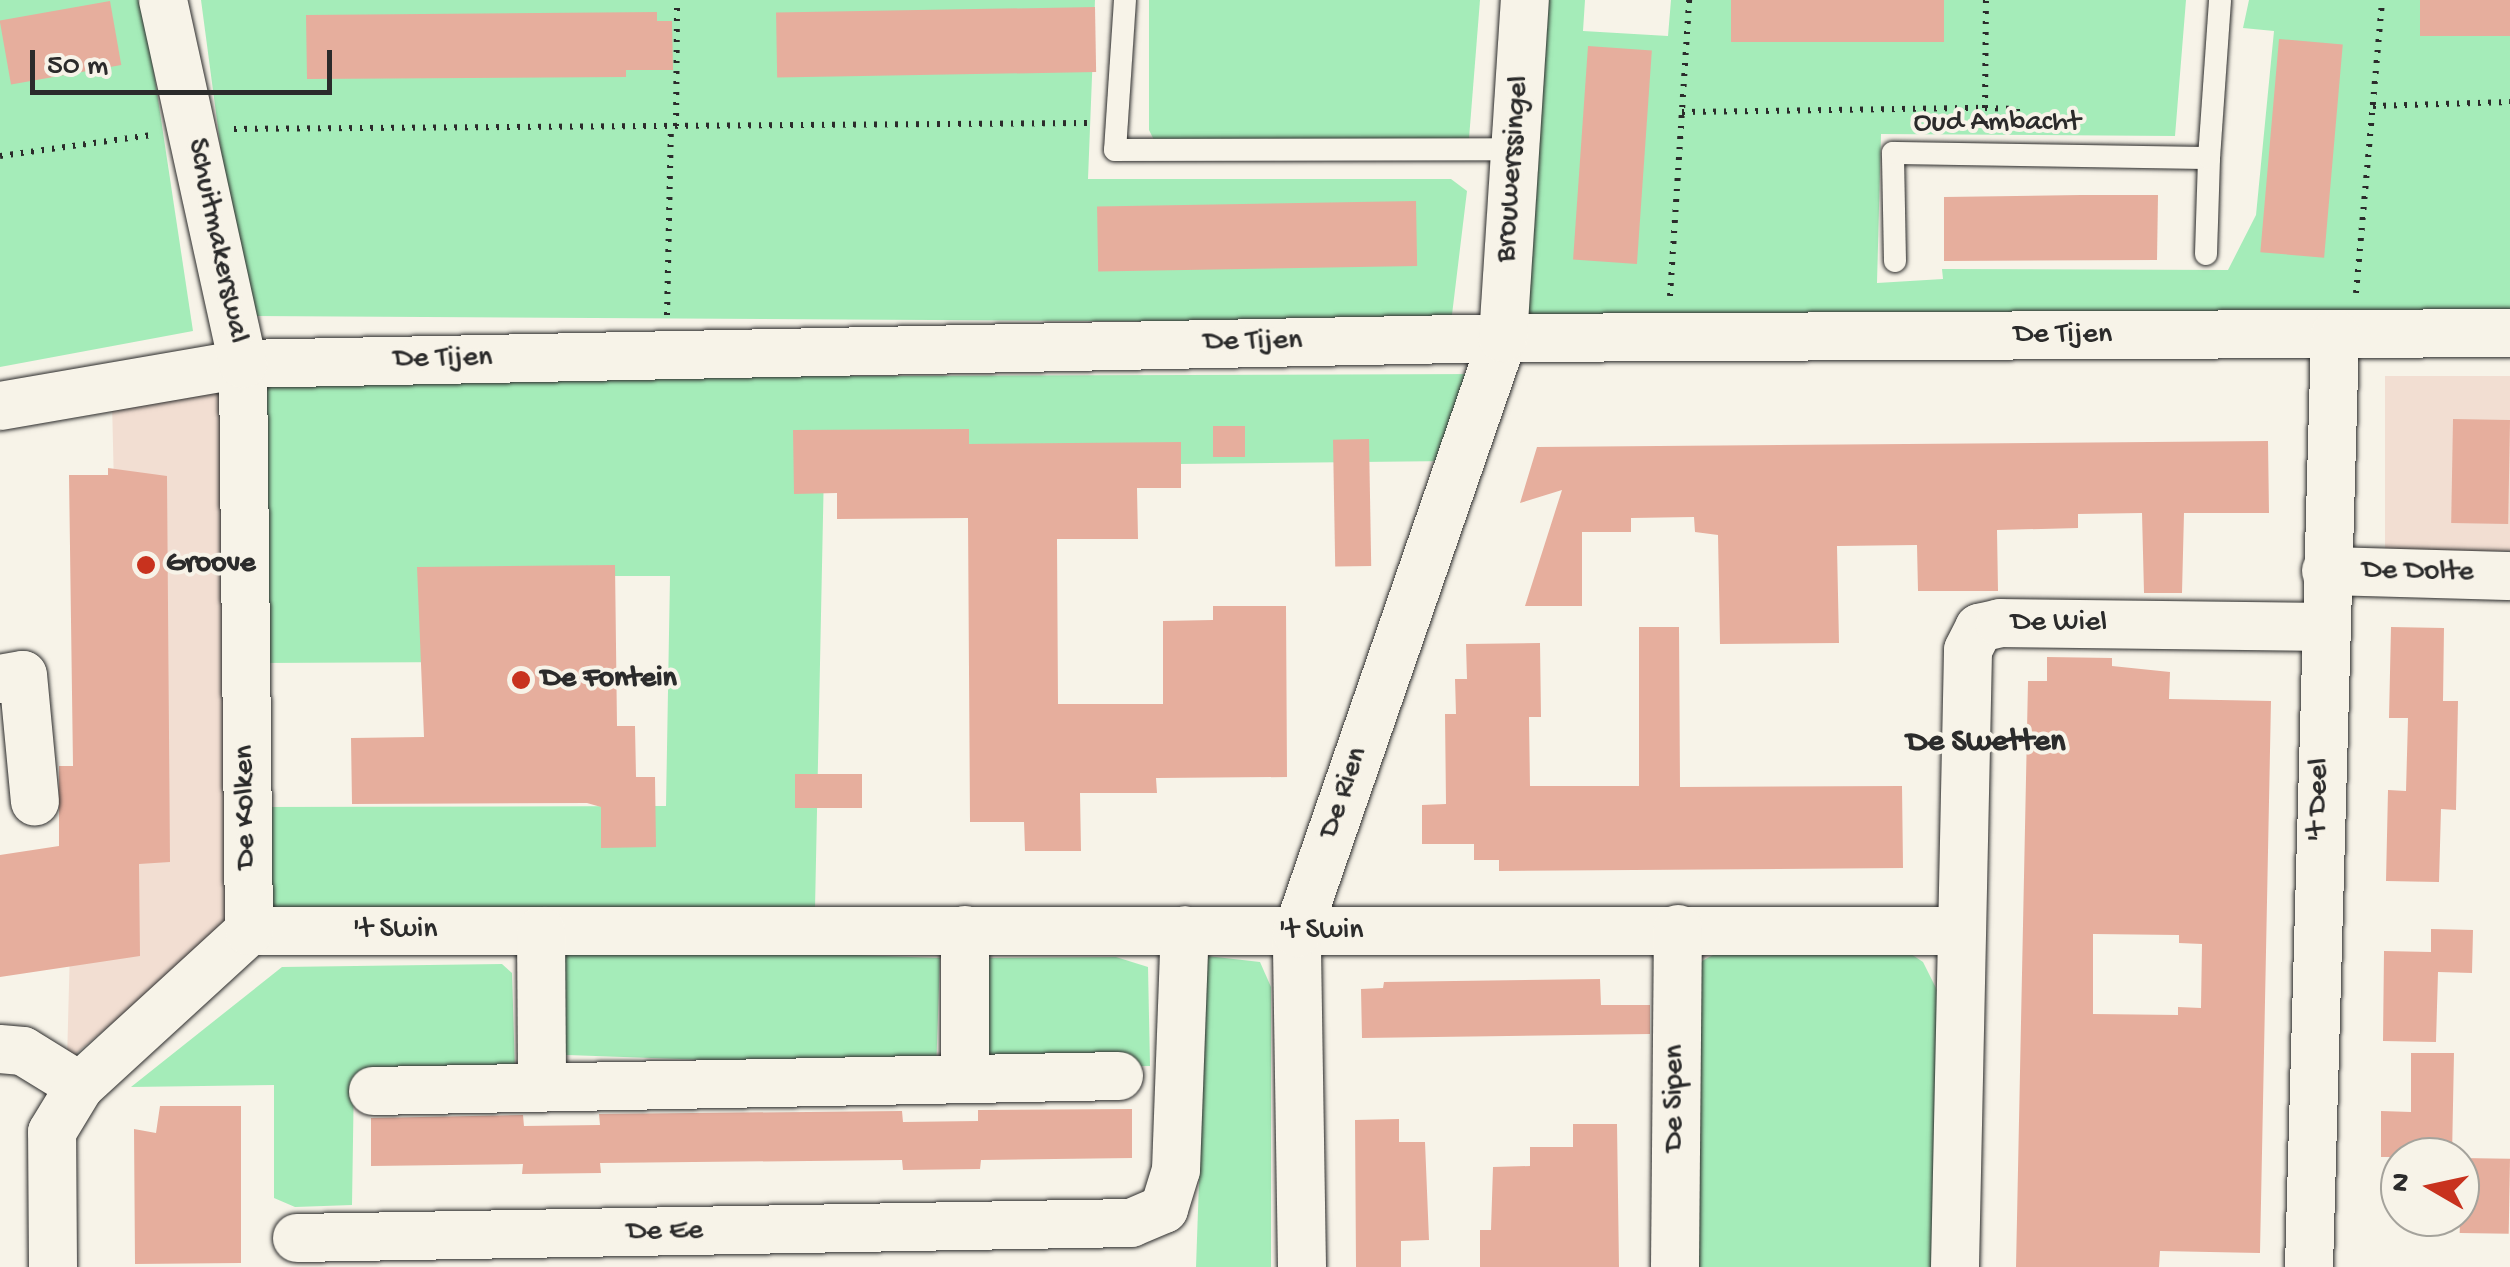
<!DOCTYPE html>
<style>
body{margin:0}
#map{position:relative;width:2510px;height:1267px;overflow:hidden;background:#f7f3e8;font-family:"Gochi Hand",sans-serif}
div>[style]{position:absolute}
.built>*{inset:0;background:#f2ded2;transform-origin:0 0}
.green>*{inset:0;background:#a5ecb9;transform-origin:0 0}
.building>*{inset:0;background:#e6ae9d;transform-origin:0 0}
.path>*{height:6px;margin-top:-3px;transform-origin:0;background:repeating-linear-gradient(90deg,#2b2b2b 0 2.5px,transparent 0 10.5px)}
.roads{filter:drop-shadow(0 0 2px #2b2b2b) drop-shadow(0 0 2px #2b2b2b)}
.lane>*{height:22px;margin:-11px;padding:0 11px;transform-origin:11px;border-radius:11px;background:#f7f3e8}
.street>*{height:48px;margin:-24px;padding:0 24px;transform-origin:24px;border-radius:24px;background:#f7f3e8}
.dots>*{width:28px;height:28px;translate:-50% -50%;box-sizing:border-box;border:5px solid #f7f3e8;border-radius:50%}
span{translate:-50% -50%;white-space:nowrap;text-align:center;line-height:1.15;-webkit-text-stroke:8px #f7f3e8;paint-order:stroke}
.street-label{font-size:30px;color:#2b2b2b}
.poi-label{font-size:30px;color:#2b2b2b;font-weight:700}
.left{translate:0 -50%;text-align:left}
.neighbourhood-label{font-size:32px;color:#2b2b2b;font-weight:700}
.north{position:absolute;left:2380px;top:1137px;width:100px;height:100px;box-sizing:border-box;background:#f7f3e8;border:2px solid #a5a39c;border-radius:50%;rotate:279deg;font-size:28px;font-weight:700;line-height:40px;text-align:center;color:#2b2b2b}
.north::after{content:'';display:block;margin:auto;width:35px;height:45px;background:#c8321e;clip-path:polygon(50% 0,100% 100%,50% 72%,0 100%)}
.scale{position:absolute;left:30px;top:50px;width:302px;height:45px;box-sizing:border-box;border:5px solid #2b2b2b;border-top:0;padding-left:12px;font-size:30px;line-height:35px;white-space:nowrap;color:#2b2b2b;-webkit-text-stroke:8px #f7f3e8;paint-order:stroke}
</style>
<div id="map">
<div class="built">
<i style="left:2510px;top:376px;width:175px;height:125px;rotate:90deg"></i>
<i style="clip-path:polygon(227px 387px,234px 922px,67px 1061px,71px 910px,124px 911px,112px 402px)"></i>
</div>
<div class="green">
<i style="clip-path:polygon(0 0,143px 0,193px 331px,0 367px)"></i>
<i style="clip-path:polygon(201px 0,1095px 0,1088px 179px,1451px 179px,1467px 191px,1451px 323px,243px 316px)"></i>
<i style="clip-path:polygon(1149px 0,1480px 0,1468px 151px,1156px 144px,1149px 130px)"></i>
<i style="clip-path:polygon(1549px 0,1585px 0,1583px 31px,1668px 36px,1671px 0,2186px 0,2175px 136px,1881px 134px,1877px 283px,1943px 279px,1942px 269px,2228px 270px,2256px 215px,2274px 31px,2243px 28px,2249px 0,2510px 0,2510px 318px,1524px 323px,1520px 303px)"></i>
<i style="clip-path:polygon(1483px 374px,1450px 461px,824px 468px,815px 909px,261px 914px,259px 807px,666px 806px,670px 576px,467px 576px,466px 662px,262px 663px,254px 378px)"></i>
<i style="clip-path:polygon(1911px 954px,1923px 962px,1938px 992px,1932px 1267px,1679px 1267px,1693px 966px,1713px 955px)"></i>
<i style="clip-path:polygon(1207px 956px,1260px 962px,1271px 987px,1271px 1267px,1196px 1267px)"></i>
<i style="clip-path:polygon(1116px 957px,1148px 967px,1150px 1066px,982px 1069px,984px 958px)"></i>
<i style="left:940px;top:958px;width:110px;height:376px;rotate:92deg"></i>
<i style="clip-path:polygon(502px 964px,512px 973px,515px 1071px,354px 1075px,352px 1205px,295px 1207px,274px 1198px,274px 1085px,131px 1087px,282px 967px)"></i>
</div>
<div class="building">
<i style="left:1731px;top:0;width:213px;height:42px"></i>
<i style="left:2420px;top:0;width:90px;height:36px"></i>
<i style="left:110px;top:1px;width:65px;height:112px;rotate:80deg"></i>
<i style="left:1095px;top:7px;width:65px;height:319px;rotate:89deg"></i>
<i style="clip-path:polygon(657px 12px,657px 21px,672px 21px,673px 70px,626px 70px,626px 77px,307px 79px,306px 15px)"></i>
<i style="left:2279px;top:39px;width:64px;height:214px;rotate:5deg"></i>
<i style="left:1588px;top:46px;width:64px;height:214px;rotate:4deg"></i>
<i style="clip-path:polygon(2081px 195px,2158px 195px,2157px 260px,1944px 261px,1944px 197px)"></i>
<i style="left:1416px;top:201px;width:65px;height:319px;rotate:89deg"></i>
<i style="left:2453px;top:419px;width:57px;height:104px;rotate:1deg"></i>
<i style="left:1213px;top:426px;width:32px;height:31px"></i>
<i style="clip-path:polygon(969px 429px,969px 444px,1181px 442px,1181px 488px,1137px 488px,1138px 539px,1057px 539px,1058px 704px,1163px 704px,1163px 621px,1213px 620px,1213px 606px,1286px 606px,1287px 777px,1156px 778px,1157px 793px,1080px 793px,1081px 851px,1025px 851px,1024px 822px,970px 822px,968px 518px,837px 519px,837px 493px,794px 494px,793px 430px)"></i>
<i style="left:1369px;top:439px;width:127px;height:36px;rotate:89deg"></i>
<i style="clip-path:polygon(2268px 441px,2269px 513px,2184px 513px,2182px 593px,2144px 593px,2142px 513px,2078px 514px,2078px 528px,1997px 530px,1998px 591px,1918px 591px,1917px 545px,1837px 546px,1839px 643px,1720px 644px,1718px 535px,1695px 532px,1694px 517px,1631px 518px,1631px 532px,1582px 532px,1582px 606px,1525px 606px,1562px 490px,1520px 503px,1537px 447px)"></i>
<i style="clip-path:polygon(108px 468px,167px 476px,170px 862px,139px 864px,140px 956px,0 977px,0 855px,59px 846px,59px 766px,73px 766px,69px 475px,108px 475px)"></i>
<i style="clip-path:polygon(615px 565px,617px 726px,635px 726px,636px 777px,655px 777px,656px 847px,601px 848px,601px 807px,587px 803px,352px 804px,351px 738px,424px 737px,417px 567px)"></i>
<i style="clip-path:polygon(1639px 627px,1679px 627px,1680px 787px,1902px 786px,1903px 868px,1499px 871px,1499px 860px,1474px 860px,1474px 844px,1422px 844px,1422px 805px,1446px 804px,1445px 714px,1456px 714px,1455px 679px,1467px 679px,1466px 644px,1540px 643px,1541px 717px,1529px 717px,1530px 786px,1639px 786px)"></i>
<i style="clip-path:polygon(2391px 627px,2444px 628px,2443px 701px,2458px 701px,2456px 810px,2441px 809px,2439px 882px,2386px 881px,2388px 790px,2406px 791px,2408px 718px,2389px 718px)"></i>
<i style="clip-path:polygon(evenodd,2047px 657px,2112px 658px,2112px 666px,2170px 672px,2169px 699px,2271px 701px,2260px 1253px,2160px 1251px,2159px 1267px,2016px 1267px,2028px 681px,2047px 681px,2047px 657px,2093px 934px,2179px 935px,2179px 943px,2202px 944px,2201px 1008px,2178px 1007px,2178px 1015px,2093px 1014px,2093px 934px)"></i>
<i style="left:862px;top:774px;width:34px;height:67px;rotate:90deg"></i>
<i style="clip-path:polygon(2431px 929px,2473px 930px,2472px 973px,2438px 972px,2436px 1042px,2383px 1041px,2384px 951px,2431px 952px)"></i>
<i style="clip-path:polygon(1600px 979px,1601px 1005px,1650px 1005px,1650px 1034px,1362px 1038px,1361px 989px,1383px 988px,1384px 982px)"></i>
<i style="clip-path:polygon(2411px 1053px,2454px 1053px,2452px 1157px,2381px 1157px,2381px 1111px,2411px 1112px)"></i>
<i style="clip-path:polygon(160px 1106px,241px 1106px,241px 1263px,135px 1264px,134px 1129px,156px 1133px)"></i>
<i style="clip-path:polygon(1132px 1109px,1132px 1158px,981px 1160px,980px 1169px,903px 1170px,902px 1160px,600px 1163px,601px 1173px,522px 1174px,523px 1164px,371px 1166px,371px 1118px,523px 1115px,524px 1126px,600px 1125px,599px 1114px,902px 1111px,903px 1122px,978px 1121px,978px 1110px)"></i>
<i style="clip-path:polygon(1399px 1119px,1399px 1142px,1425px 1142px,1429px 1240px,1401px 1241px,1401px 1267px,1356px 1267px,1355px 1120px)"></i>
<i style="clip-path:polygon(1573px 1124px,1617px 1124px,1619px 1267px,1480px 1267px,1480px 1230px,1491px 1230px,1493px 1167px,1530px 1166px,1530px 1147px,1573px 1147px)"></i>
<i style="left:2461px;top:1158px;width:49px;height:75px;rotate:1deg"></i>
</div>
<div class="path">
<i style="left:2373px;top:106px;width:137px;rotate:-1.7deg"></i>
<i style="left:1985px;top:108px;width:32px;rotate:2deg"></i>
<i style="left:2017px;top:109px;width:16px;rotate:86deg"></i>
<i style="left:1682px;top:112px;width:303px;rotate:-0.8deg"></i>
<i style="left:1985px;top:108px;width:108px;rotate:-89.5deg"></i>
<i style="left:676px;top:126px;width:126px;rotate:-89.5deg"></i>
<i style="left:234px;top:129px;width:853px;rotate:-0.4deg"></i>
<i style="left:0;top:156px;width:153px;rotate:-7.9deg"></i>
<i style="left:2356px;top:293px;width:294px;rotate:-84.9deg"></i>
<i style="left:1670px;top:296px;width:297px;rotate:-86.3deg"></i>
<i style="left:667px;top:315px;width:189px;rotate:-88.8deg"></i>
</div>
<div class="roads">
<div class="lane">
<i style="left:1125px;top:0;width:150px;rotate:93.8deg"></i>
<i style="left:1115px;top:150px;width:402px;rotate:-0.1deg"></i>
<i style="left:2206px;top:254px;width:96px;rotate:-88.2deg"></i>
<i style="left:1895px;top:261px;width:108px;rotate:-91.1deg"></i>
<i style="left:1893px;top:153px;width:316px;rotate:0.9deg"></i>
<i style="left:2209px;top:158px;width:158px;rotate:-86deg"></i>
</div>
<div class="street">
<i style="left:0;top:406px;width:247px;rotate:-9.8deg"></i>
<i style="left:243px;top:364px;width:1260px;rotate:-1.18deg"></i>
<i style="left:1503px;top:338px;width:1007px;rotate:-0.28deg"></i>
<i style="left:2326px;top:571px;width:184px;rotate:1.6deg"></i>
<i style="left:0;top:679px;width:23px;rotate:-10deg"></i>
<i style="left:23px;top:675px;width:127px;rotate:84.6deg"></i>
<i style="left:965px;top:930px;width:149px;rotate:90deg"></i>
<i style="left:249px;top:931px;width:1711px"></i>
<i style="left:541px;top:931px;width:156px;rotate:89.6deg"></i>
<i style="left:0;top:1049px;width:23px;rotate:5deg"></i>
<i style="left:23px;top:1051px;width:67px;rotate:31.6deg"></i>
<i style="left:80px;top:1086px;width:229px;rotate:-42.5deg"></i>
<i style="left:249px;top:931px;width:567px;rotate:-90.61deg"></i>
<i style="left:243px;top:364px;width:373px;rotate:-102.4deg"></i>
<i style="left:373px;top:1091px;width:746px;rotate:-1.15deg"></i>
<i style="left:297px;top:1238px;width:834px;rotate:-1.03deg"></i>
<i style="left:1131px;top:1223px;width:36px;rotate:-23deg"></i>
<i style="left:1164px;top:1209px;width:41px;rotate:-72.9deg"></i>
<i style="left:1176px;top:1170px;width:240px;rotate:-87.9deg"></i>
<i style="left:53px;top:1267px;width:135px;rotate:-90.4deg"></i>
<i style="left:52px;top:1132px;width:54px;rotate:-58.7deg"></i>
<i style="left:1302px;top:1267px;width:334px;rotate:-90.9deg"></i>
<i style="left:1297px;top:933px;width:630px;rotate:-70.9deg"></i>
<i style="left:1503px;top:338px;width:339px;rotate:-86.3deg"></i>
<i style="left:1675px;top:1267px;width:338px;rotate:-89.5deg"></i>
<i style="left:1955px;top:1267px;width:617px;rotate:-88.79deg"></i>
<i style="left:1968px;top:650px;width:25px;rotate:-63deg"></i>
<i style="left:1979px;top:628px;width:22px;rotate:-13deg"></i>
<i style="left:2000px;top:623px;width:325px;rotate:0.7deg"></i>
<i style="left:2309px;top:1267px;width:933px;rotate:-88.4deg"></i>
</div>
</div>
<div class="dots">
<i style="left:146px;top:565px;background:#c8321e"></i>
<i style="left:521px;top:680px;background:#c8321e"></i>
</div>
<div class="street-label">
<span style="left:1997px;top:124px">Oud Ambacht</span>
<span style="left:1514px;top:169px;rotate:-86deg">Brouwerssingel</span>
<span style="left:216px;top:241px;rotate:78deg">Schuitmakerswal</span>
<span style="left:2063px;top:336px">De Tijen</span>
<span style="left:1253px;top:343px;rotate:-1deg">De Tijen</span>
<span style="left:443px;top:360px;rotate:-1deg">De Tijen</span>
<span style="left:2418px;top:573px;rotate:1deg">De Dolte</span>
<span style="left:2059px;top:624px">De Wiel</span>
<span style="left:1345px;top:793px;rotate:-71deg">De Rien</span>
<span style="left:2320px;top:800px;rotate:-89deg">'t Deel</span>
<span style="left:247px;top:807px;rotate:-91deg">De Kolken</span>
<span style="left:395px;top:931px">'t Swin</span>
<span style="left:1321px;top:932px">'t Swin</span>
<span style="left:1676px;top:1098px;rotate:-90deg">De Sipen</span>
<span style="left:665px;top:1233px;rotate:-1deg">De Ee</span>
</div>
<div class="poi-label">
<span class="left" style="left:166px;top:565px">Groove</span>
<span class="left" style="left:541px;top:680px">De Fontein</span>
</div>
<div class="neighbourhood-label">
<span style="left:1986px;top:743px">De Swetten</span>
</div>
<div class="north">N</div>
<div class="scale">50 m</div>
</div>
